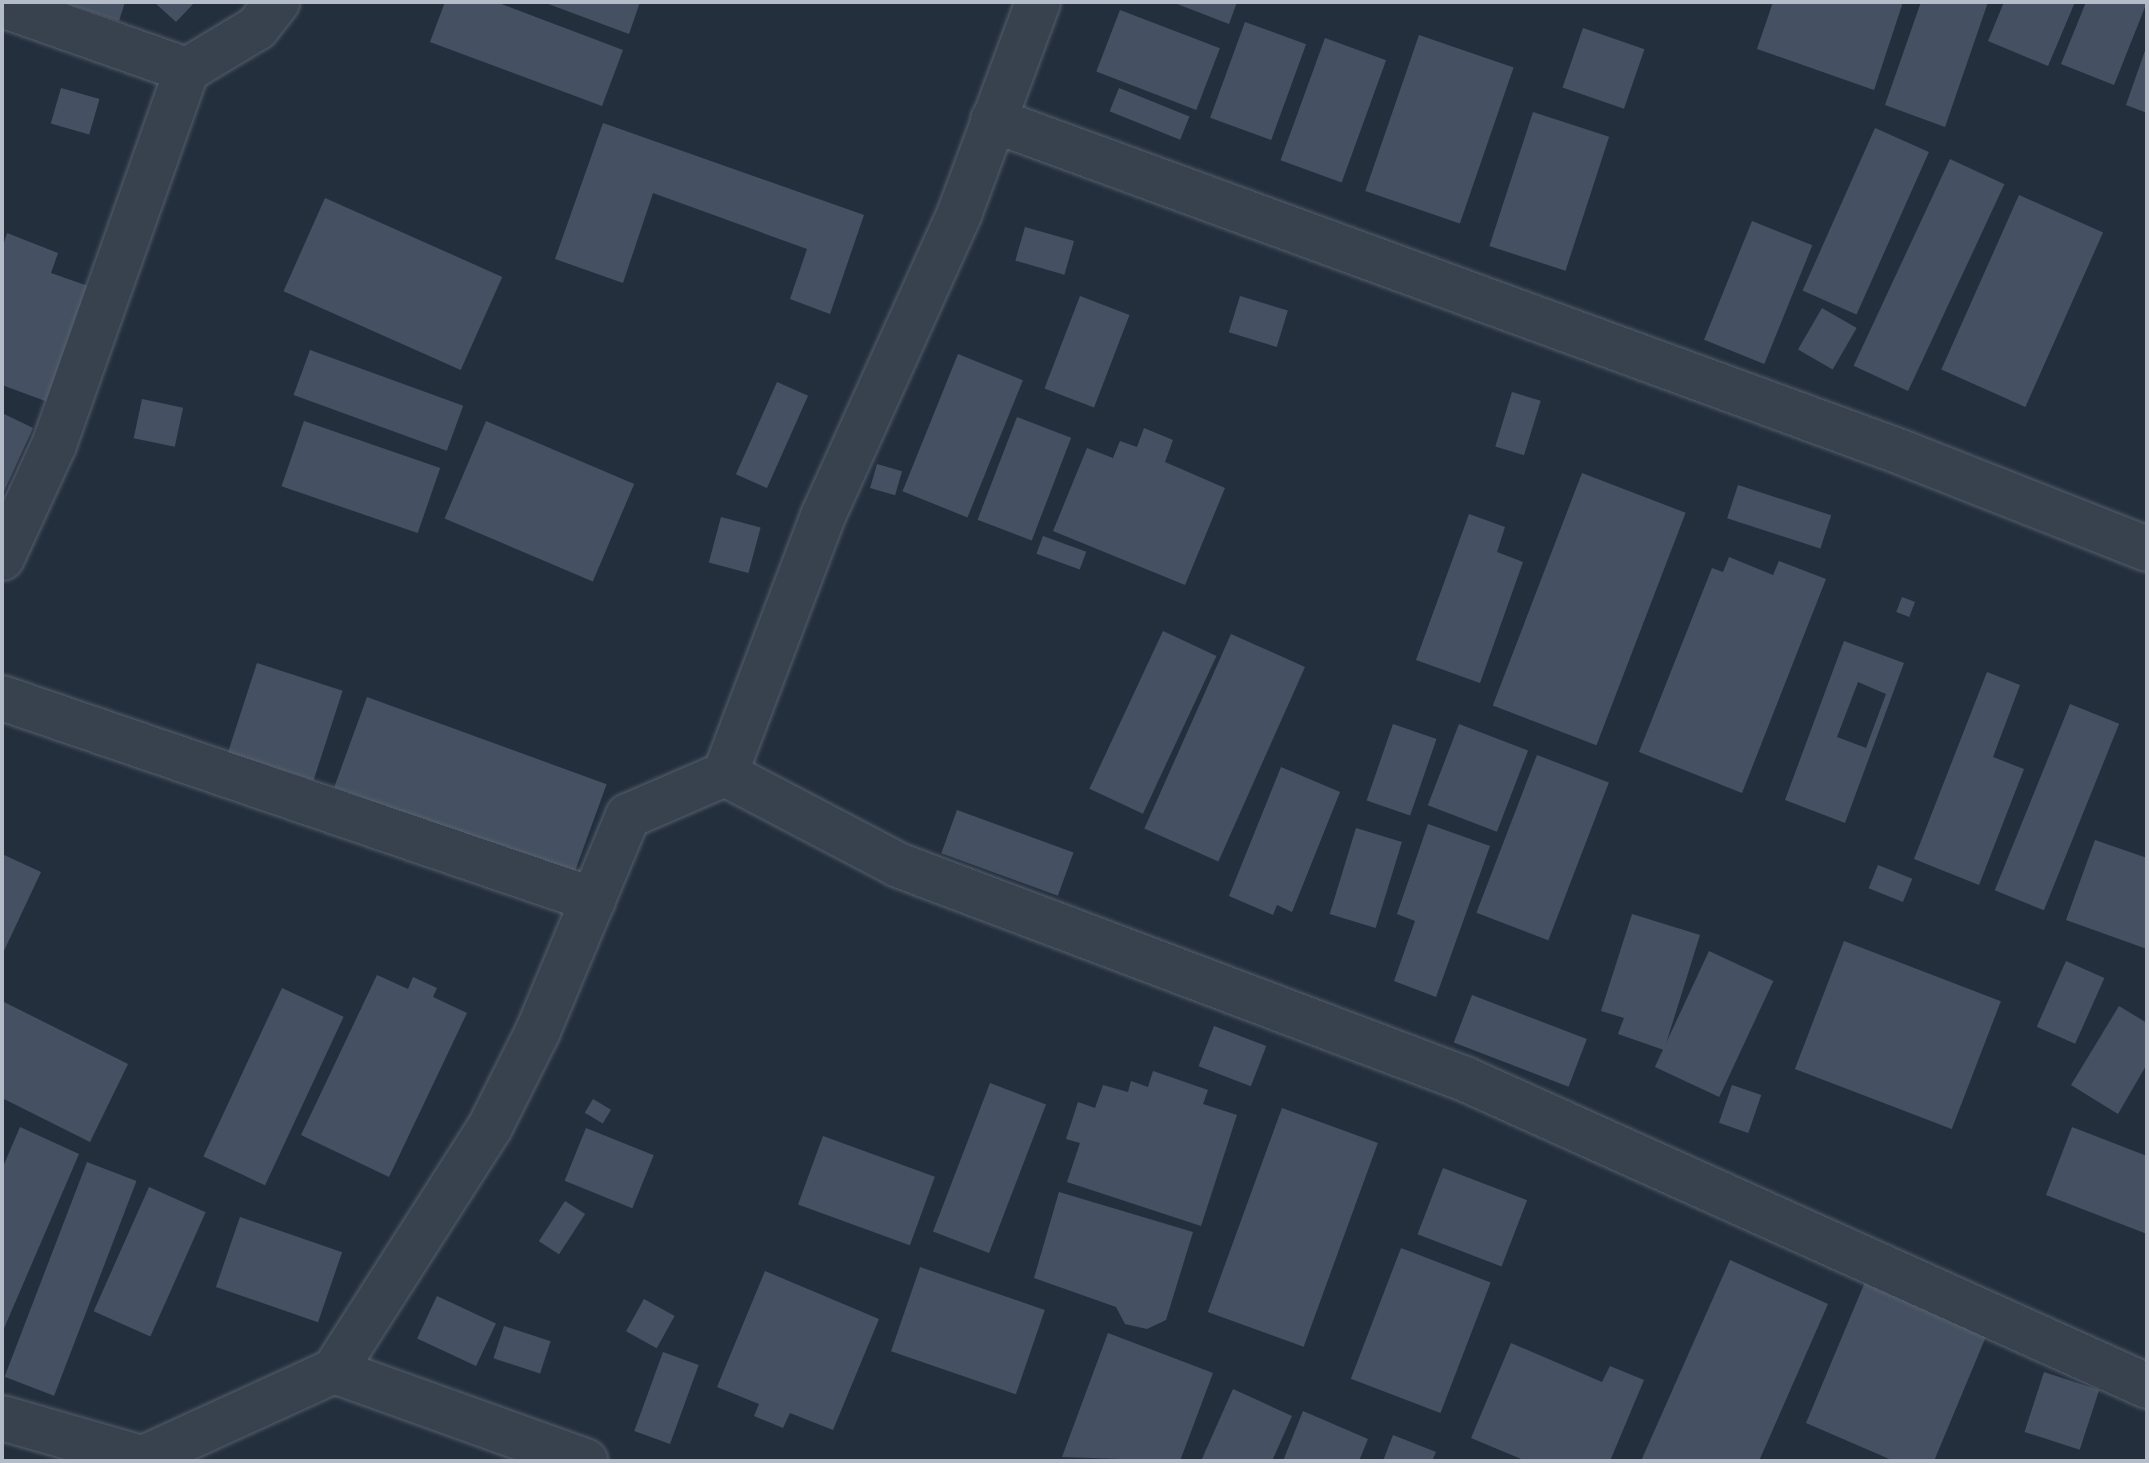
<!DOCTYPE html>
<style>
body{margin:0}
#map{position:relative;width:2149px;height:1463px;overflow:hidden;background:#242f3e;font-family:"DejaVu Sans",sans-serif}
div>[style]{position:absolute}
.building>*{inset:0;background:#455162;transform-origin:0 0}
.roads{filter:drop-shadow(0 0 2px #565f6c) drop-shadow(0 0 2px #565f6c)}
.minor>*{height:44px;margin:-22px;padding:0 22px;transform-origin:22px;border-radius:22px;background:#38414e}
span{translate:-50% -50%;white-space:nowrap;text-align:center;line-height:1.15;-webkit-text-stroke:6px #1d2633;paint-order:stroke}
.frame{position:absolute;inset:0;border:4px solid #b4bcc9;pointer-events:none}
</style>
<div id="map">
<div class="building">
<i style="clip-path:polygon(62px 2px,125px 2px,119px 21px)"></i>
<i style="clip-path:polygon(154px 2px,195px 2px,176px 22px)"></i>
<i style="clip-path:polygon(445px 2px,496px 2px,623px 50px,602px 106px,430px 42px)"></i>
<i style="clip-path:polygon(543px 2px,640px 2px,629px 34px)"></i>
<i style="clip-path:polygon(1172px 2px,1237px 2px,1229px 24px)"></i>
<i style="clip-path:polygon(1773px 2px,1903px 2px,1874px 90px,1757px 49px)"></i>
<i style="clip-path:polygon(1921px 2px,1988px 2px,1945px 127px,1885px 105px)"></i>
<i style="clip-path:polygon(2004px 2px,2075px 2px,2048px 66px,1988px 41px)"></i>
<i style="clip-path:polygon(2086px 2px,2147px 2px,2114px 85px,2061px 64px)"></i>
<i style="left:1120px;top:10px;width:107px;height:66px;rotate:21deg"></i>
<i style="left:1245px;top:22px;width:65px;height:102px;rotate:20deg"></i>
<i style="left:1583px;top:28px;width:65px;height:63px;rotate:19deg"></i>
<i style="left:1419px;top:35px;width:100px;height:165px;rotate:19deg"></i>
<i style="left:1325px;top:38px;width:65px;height:130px;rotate:20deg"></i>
<i style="clip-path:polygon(2147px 45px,2147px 113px,2126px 105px)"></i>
<i style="left:61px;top:88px;width:40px;height:37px;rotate:16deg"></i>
<i style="left:1119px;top:88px;width:76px;height:25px;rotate:22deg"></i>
<i style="left:1533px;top:112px;width:80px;height:141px;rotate:18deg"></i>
<i style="clip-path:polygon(603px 123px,864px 215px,830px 314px,790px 299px,807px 249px,653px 193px,623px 283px,555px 259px)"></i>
<i style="left:1875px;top:128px;width:59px;height:178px;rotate:24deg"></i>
<i style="left:1950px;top:159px;width:60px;height:228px;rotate:25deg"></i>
<i style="left:2019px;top:195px;width:92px;height:191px;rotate:24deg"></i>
<i style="left:325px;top:198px;width:194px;height:102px;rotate:24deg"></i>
<i style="left:1752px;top:221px;width:65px;height:128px;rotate:22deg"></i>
<i style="left:1025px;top:227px;width:51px;height:35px;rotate:16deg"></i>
<i style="clip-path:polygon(7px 233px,58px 253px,51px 273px,88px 286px,48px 402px,2px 385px,2px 249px)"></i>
<i style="left:1080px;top:296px;width:53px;height:99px;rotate:21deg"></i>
<i style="left:1240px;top:296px;width:50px;height:38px;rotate:17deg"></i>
<i style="left:1822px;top:308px;width:40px;height:48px;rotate:30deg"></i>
<i style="left:310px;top:350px;width:163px;height:48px;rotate:20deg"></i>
<i style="left:958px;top:354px;width:70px;height:148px;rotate:22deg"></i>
<i style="left:777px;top:382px;width:34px;height:101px;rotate:24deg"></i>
<i style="left:1512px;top:392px;width:30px;height:57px;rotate:17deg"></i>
<i style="left:142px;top:399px;width:42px;height:40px;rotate:12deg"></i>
<i style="clip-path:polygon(2px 413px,33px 428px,2px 496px)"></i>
<i style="left:1017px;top:417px;width:58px;height:110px;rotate:21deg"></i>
<i style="left:304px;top:421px;width:144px;height:69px;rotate:19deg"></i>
<i style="left:486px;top:421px;width:161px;height:106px;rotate:23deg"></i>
<i style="clip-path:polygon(1144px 428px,1173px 440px,1165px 462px,1225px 488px,1185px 585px,1053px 531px,1087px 448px,1113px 458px,1120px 441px,1137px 447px)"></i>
<i style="left:877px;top:464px;width:26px;height:25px;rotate:16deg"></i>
<i style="left:1582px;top:473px;width:111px;height:249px;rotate:21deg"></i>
<i style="left:1738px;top:485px;width:98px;height:35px;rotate:18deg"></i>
<i style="clip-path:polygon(1469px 514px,1505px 527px,1497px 552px,1523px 562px,1480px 683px,1416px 660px)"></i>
<i style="left:721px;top:517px;width:41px;height:47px;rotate:15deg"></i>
<i style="left:1043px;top:536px;width:46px;height:19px;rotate:20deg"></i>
<i style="clip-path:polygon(1729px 557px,1773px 575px,1779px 561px,1826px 579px,1742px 793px,1639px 752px,1712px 568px,1723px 572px)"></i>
<i style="left:1902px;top:597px;width:14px;height:16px;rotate:21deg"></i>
<i style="left:1163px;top:631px;width:59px;height:174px;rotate:25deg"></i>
<i style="left:1231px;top:634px;width:81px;height:213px;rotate:24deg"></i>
<i style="clip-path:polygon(evenodd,1844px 641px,1904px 663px,1845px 823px,1785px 800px,1844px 641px,1858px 682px,1886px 694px,1866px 748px,1837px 737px,1858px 682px)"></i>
<i style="left:257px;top:663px;width:90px;height:94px;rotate:18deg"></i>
<i style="clip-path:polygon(1987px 672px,2020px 685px,1993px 757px,2024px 769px,1979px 885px,1914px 859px)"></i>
<i style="left:367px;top:697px;width:255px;height:96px;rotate:20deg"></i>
<i style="left:2070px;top:704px;width:53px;height:201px;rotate:22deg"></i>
<i style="left:1393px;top:724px;width:46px;height:81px;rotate:19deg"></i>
<i style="left:1459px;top:724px;width:74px;height:87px;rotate:21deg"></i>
<i style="left:1537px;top:755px;width:77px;height:169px;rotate:21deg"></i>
<i style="clip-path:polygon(1281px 767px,1340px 792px,1292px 912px,1277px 905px,1273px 915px,1229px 896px)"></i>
<i style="left:957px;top:810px;width:124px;height:46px;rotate:20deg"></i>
<i style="clip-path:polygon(1428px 824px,1490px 846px,1436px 997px,1394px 981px,1415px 921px,1397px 914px)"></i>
<i style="left:1356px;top:828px;width:48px;height:90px;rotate:17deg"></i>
<i style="clip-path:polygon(2095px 840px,2147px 858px,2147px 949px,2066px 920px)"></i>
<i style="clip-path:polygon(2px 854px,41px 872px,2px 955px)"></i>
<i style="left:1878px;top:865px;width:37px;height:25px;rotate:22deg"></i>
<i style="clip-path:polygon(1632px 914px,1700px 935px,1664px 1050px,1618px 1034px,1624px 1018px,1601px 1011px)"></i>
<i style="left:1844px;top:941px;width:168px;height:137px;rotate:21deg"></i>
<i style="left:1709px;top:951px;width:71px;height:128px;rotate:25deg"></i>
<i style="left:2066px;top:961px;width:42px;height:72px;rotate:24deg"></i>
<i style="clip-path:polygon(377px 975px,408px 989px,413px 977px,437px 988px,433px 997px,467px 1013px,389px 1177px,301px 1135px)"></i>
<i style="left:282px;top:988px;width:68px;height:186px;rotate:25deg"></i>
<i style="left:1472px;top:995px;width:123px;height:51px;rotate:21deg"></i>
<i style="clip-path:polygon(2px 1001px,128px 1064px,90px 1142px,2px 1098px)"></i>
<i style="clip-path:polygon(2119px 1006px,2147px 1023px,2147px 1064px,2118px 1114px,2071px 1085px)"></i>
<i style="left:1214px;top:1026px;width:56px;height:43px;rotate:21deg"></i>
<i style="clip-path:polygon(1153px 1071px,1208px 1090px,1203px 1104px,1237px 1115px,1201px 1226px,1067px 1182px,1080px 1143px,1066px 1139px,1078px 1102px,1095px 1108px,1103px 1085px,1128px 1092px,1131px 1081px,1148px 1087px)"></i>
<i style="left:990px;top:1083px;width:60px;height:159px;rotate:21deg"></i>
<i style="left:1732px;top:1085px;width:31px;height:40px;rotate:19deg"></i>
<i style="left:593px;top:1099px;width:21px;height:16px;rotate:31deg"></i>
<i style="left:1282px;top:1108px;width:102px;height:217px;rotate:20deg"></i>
<i style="clip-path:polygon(20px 1127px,79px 1154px,2px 1333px,2px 1169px)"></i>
<i style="clip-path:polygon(2072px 1127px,2147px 1156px,2147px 1234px,2046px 1195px)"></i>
<i style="left:586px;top:1128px;width:73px;height:57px;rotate:22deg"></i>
<i style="left:823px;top:1136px;width:119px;height:73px;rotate:20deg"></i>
<i style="left:87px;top:1162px;width:53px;height:230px;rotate:21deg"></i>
<i style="left:1443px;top:1168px;width:90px;height:71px;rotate:21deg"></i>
<i style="left:149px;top:1187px;width:62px;height:136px;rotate:24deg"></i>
<i style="clip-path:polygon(1059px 1192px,1193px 1232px,1166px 1320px,1147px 1329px,1125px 1324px,1116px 1307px,1034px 1278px)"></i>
<i style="left:565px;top:1201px;width:24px;height:48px;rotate:33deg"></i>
<i style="left:240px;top:1217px;width:108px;height:74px;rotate:19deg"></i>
<i style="left:1401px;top:1248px;width:96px;height:140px;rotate:21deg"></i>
<i style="clip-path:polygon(1730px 1260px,1828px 1304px,1759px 1461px,1641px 1461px)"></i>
<i style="left:920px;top:1267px;width:132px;height:89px;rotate:19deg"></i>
<i style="clip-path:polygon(1870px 1270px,1992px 1322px,1934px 1461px,1894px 1461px,1806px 1423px)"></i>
<i style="clip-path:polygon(765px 1271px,879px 1319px,833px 1430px,790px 1413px,783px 1428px,754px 1416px,759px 1404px,717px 1387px)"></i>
<i style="left:437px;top:1296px;width:65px;height:47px;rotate:25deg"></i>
<i style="left:644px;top:1299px;width:35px;height:37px;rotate:29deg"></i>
<i style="left:504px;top:1326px;width:49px;height:34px;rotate:18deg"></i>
<i style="clip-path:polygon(1108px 1333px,1213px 1373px,1180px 1461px,1062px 1457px)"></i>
<i style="clip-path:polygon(1511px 1343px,1602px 1382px,1610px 1366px,1644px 1380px,1610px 1461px,1526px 1461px,1471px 1438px)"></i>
<i style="left:663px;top:1352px;width:38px;height:84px;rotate:20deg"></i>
<i style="left:2044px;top:1372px;width:58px;height:63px;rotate:18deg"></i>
<i style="clip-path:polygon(1233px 1389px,1292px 1416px,1272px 1461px,1201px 1461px)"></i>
<i style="clip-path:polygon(1303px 1411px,1368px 1439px,1359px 1461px,1283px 1461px)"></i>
<i style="clip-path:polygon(1393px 1435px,1436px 1452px,1432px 1461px,1383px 1461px)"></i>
</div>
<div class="roads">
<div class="minor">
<i style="left:2px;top:5px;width:196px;rotate:19.4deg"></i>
<i style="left:993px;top:120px;width:972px;rotate:20.09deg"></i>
<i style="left:1906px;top:454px;width:259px;rotate:21.5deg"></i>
<i style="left:2px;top:558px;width:124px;rotate:-65.3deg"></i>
<i style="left:54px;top:445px;width:398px;rotate:-70.5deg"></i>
<i style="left:187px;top:70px;width:82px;rotate:-31deg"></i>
<i style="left:257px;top:28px;width:33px;rotate:-52deg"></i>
<i style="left:2px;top:698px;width:625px;rotate:18.87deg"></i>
<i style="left:725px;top:774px;width:195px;rotate:27.7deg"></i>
<i style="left:898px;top:865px;width:606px;rotate:20.68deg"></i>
<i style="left:1465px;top:1079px;width:748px;rotate:24.23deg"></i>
<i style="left:334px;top:1371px;width:267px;rotate:19.7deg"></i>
<i style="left:2px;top:1418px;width:141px;rotate:16deg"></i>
<i style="left:137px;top:1461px;width:217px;rotate:-24.6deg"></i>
<i style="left:334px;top:1371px;width:290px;rotate:-57.4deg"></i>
<i style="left:490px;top:1127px;width:107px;rotate:-63.4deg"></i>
<i style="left:538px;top:1031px;width:233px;rotate:-67.3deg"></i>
<i style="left:628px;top:816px;width:106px;rotate:-23.4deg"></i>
<i style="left:725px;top:774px;width:276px;rotate:-69.2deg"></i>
<i style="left:823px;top:516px;width:333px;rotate:-65.7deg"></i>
<i style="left:960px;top:212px;width:224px;rotate:-69.6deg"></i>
</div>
</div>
<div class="frame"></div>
</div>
